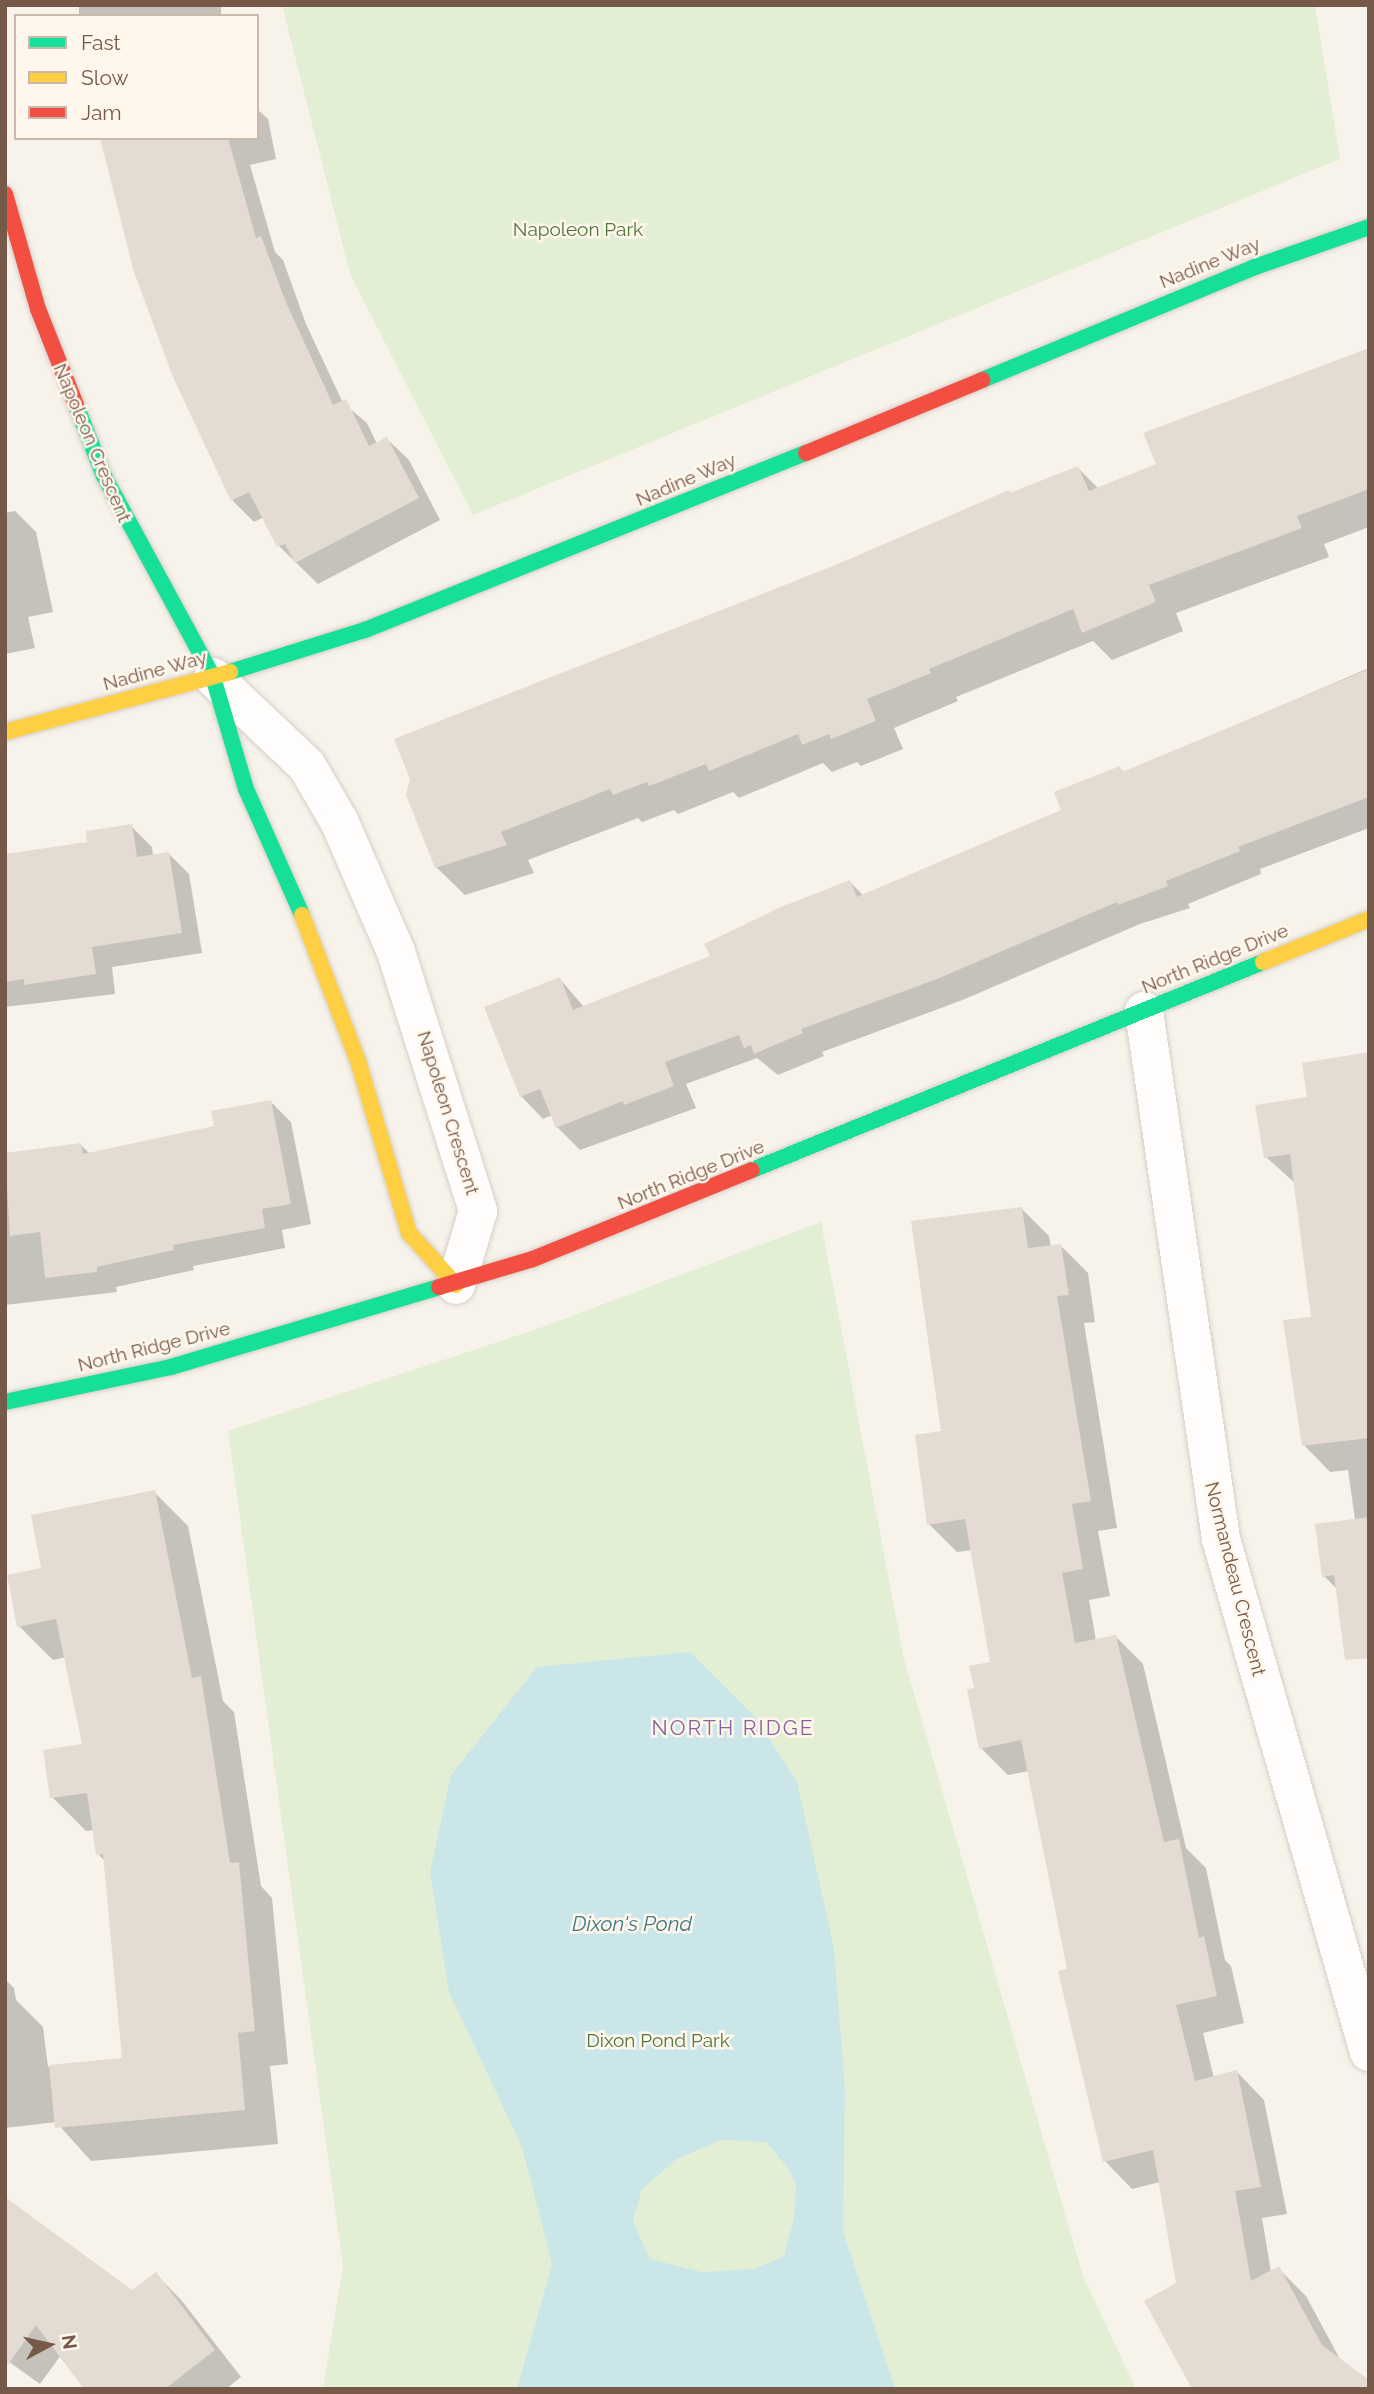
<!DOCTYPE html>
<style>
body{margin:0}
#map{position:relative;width:1374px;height:2394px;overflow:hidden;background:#f7f3ea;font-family:Raleway,sans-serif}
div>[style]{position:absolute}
.green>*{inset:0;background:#e3efd4}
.water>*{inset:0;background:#cbe6e9}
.shadow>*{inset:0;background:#0003;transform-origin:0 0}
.building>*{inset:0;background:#e4dbd2}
.roads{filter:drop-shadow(0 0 2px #d6cec7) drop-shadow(0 0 2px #d6cec7)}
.street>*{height:38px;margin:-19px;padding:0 19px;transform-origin:19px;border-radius:19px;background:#fefdfc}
.fast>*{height:16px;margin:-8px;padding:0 8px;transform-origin:8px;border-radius:8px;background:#16e098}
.slow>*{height:16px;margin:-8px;padding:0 8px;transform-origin:8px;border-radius:8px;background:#ffcf43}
.jam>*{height:16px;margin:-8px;padding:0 8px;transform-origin:8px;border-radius:8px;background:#f24e42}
span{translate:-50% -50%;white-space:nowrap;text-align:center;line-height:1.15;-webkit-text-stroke:5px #fff7ec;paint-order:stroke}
.park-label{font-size:19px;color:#4e783d}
.street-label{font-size:19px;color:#775949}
.neighbourhood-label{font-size:21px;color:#88649b;letter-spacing:2px}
.water-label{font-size:21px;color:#3f7984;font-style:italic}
.frame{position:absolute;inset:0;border:7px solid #775949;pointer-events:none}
.legend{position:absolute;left:14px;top:14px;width:245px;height:126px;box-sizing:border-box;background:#fff7ec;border:2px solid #c9b8ab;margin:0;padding:9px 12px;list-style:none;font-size:21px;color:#775949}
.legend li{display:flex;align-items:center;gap:14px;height:35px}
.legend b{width:35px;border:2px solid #c9b8ab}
.north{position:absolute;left:14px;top:2310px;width:70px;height:70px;-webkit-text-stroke:5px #fff7ec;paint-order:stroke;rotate:82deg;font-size:19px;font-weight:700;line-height:28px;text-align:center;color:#775949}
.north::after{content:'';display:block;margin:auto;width:24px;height:32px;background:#775949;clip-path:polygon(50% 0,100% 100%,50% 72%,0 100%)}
</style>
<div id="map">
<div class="green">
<i style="clip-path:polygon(282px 5px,1315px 5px,1340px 159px,473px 515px,350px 274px)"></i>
<i style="clip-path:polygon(821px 1222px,904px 1659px,1083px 2276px,1136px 2389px,323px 2389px,343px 2266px,228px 1431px,537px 1329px)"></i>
</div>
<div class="water">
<i style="clip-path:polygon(evenodd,690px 1652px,756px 1718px,797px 1782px,834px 1948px,845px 2089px,843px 2231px,895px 2389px,517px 2389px,552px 2264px,522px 2147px,449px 1992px,430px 1872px,451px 1775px,537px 1667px,690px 1652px,721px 2140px,766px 2142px,788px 2168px,796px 2184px,794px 2218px,784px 2256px,755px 2269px,702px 2272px,650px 2259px,633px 2221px,642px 2189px,677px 2159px,721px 2140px)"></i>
</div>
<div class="shadow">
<i style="left:79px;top:5px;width:142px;height:11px"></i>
<i style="clip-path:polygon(257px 109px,268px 119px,276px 159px,250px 165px,275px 252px,283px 260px,306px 324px,343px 403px,367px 423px,377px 444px,387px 439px,409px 460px,440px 520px,318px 584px,279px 546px,264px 517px,254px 522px,232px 500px,136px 271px,102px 138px,257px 138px)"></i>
<i style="clip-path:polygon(1369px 349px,1369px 527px,1324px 544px,1329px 557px,1176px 613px,1183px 631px,1112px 660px,1093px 641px,956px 697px,958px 701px,894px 728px,903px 749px,861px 766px,857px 762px,832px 772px,823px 763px,739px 798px,733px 792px,678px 814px,674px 810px,642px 822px,638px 818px,528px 860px,534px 873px,465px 895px,436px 867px,839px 566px,1078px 468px,1099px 489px,1158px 465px)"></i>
<i style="clip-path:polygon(15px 511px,36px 532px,53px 612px,28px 617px,35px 648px,5px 654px,5px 513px)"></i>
<i style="clip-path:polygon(1369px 668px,1369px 828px,1260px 869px,1261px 874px,1188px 904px,1190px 908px,1140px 924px,960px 1001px,822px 1052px,824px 1056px,778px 1075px,757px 1058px,686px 1084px,696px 1108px,580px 1150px,557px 1127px,552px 1115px,543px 1119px,521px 1096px,560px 979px,584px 1007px,712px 957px,850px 882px,864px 896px,1063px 811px,1119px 768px,1125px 773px)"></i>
<i style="clip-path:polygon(131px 826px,152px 847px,153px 856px,169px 854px,189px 874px,202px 953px,112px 967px,115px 994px,5px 1007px,5px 873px)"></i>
<i style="clip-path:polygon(1369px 1054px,1369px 1675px,1367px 1658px,1338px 1590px,1324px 1576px,1355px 1520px,1348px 1470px,1330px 1472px,1304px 1445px,1285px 1322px,1313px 1319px,1296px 1184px,1266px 1157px,1309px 1098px)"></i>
<i style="clip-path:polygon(271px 1102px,291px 1122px,311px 1224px,282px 1230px,285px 1248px,193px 1266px,194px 1270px,116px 1287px,117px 1292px,5px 1305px,5px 1154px,81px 1145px,90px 1154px,216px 1128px)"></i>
<i style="clip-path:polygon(1022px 1209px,1049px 1236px,1051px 1247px,1061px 1246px,1088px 1273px,1095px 1322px,1084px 1323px,1117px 1528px,1098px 1531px,1110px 1596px,1089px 1600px,1096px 1641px,1115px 1636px,1143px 1664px,1186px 1848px,1206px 1868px,1225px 1960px,1231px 1966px,1244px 2023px,1203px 2033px,1214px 2078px,1237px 2072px,1264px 2100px,1287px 2214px,1262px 2218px,1271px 2272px,1278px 2268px,1306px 2296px,1342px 2363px,1178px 2284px,1160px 2182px,1132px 2189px,1105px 2161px,1029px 1771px,1008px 1775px,981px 1748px,976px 1689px,992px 1663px,972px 1550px,957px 1552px,929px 1524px,942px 1433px)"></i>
<i style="clip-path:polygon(154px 1492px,188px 1526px,223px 1701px,234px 1712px,261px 1886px,272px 1898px,288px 2064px,270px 2066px,278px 2144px,91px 2161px,56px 2122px,5px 2128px,5px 1979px,14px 1988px,16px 2000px,43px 2027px,48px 2067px,124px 2060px,105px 1861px,98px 1854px,94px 1830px,86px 1831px,52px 1797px,84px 1746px,66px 1657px,53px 1660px,19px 1626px,43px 1569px)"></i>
<i style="clip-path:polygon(5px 2225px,133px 2292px,156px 2274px,182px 2301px,241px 2377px,226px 2389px,86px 2389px,61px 2355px,40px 2384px,5px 2359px)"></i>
</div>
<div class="building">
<i style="clip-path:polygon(100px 138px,228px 138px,256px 238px,261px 236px,285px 300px,333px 405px,346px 399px,369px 446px,387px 437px,419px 498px,295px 563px,285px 544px,277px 547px,249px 492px,231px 501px,173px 377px,134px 272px)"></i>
<i style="clip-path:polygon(1369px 348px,1369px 489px,1297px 516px,1302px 528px,1149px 585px,1156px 602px,1082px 633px,1073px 609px,929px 669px,931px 673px,867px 699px,876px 721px,831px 739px,829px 734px,802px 745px,798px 734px,709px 771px,706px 764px,649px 786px,647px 782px,613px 795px,610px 789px,501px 832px,507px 845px,435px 868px,406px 795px,410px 779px,394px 739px,838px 564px,1009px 490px,1010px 493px,1078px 466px,1089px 491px,1156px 464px,1143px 433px)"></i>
<i style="clip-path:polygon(1369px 669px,1369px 797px,1238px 847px,1240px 851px,1166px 881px,1168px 886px,1118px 905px,1117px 902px,937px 979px,801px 1029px,803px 1033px,754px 1054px,751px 1045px,744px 1048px,739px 1035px,665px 1062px,674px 1086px,624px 1105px,623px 1101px,556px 1128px,540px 1089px,520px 1097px,484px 1007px,560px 977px,573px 1010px,710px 956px,704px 944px,781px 907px,850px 880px,857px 897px,1061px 810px,1054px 792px,1120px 766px,1122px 772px)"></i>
<i style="clip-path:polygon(132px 824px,137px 857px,169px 852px,182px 933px,92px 947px,96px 974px,24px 985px,24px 979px,5px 982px,5px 854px,87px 842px,86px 831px)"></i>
<i style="clip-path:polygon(1369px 1052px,1369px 1438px,1302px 1446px,1283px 1320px,1311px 1317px,1290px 1154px,1264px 1158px,1255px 1105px,1307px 1097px,1302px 1063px)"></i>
<i style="clip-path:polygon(271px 1100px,291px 1204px,262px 1209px,265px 1228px,173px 1245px,174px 1250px,97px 1267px,97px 1272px,45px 1278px,40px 1232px,10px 1236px,5px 1153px,81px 1143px,83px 1154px,214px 1126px,211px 1111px)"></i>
<i style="clip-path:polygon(1022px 1207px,1028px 1248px,1061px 1244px,1069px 1295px,1057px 1296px,1091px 1501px,1072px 1504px,1083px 1569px,1062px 1573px,1075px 1643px,1116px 1635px,1164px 1842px,1179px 1839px,1199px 1938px,1204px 1936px,1217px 1996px,1176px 2005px,1195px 2081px,1237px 2070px,1261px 2187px,1235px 2191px,1251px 2281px,1279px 2266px,1322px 2345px,1369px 2380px,1369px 2389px,1192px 2389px,1144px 2301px,1176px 2283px,1153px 2150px,1103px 2162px,1058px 1971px,1067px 1969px,1021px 1740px,979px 1749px,967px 1689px,974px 1688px,969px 1666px,990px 1662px,965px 1519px,927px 1525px,915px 1435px,941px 1431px,911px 1221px)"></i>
<i style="clip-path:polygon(155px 1490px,192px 1678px,201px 1676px,230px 1863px,239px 1862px,255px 2031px,238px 2033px,245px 2110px,55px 2128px,49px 2065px,122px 2058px,103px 1854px,96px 1855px,87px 1793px,50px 1798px,43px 1750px,82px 1744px,56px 1619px,17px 1627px,7px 1575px,41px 1568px,31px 1515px)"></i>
<i style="clip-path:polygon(1369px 1517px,1369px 1658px,1345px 1660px,1334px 1575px,1322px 1577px,1315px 1524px)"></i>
<i style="clip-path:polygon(5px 2197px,132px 2290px,156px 2272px,215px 2350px,165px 2389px,84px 2389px,36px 2325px,5px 2369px)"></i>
</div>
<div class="roads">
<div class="street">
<i style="left:213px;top:677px;width:129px;rotate:43.4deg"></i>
<i style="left:307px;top:766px;width:66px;rotate:59.9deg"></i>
<i style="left:340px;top:823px;width:141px;rotate:66.5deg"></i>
<i style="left:396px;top:952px;width:272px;rotate:72.4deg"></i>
<i style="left:478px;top:1211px;width:77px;rotate:106.6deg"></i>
<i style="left:1144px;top:1011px;width:534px;rotate:81.7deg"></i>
<i style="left:1221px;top:1539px;width:534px;rotate:73.91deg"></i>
</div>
<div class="fast">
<i style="left:982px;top:380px;width:295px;rotate:-22.5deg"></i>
<i style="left:1255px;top:267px;width:121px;rotate:-19.3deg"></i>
<i style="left:76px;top:405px;width:76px;rotate:68.5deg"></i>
<i style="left:104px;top:476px;width:229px;rotate:61.5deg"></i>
<i style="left:213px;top:677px;width:117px;rotate:73.6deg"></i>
<i style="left:246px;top:789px;width:138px;rotate:66deg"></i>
<i style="left:230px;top:672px;width:141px;rotate:-17.3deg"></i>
<i style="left:365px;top:630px;width:475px;rotate:-21.9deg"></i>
<i style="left:752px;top:1170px;width:552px;rotate:-22.15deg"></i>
<i style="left:5px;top:1402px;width:170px;rotate:-11.9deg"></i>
<i style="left:171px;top:1367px;width:280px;rotate:-16.6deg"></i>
</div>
<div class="slow">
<i style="left:5px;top:732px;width:233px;rotate:-14.9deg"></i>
<i style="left:302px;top:915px;width:156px;rotate:69deg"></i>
<i style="left:358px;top:1061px;width:179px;rotate:73.5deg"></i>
<i style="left:409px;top:1233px;width:70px;rotate:47.9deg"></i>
<i style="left:1263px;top:962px;width:114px;rotate:-22.1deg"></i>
</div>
<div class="jam">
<i style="left:5px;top:194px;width:120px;rotate:74deg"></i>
<i style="left:38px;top:309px;width:103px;rotate:68.4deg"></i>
<i style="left:806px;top:453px;width:191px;rotate:-22.5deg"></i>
<i style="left:439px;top:1287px;width:98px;rotate:-16.6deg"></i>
<i style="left:533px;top:1259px;width:236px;rotate:-22.1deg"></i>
</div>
</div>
<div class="park-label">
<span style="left:578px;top:230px">Napoleon Park</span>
<span style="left:658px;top:2041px">Dixon Pond Park</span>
</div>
<div class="street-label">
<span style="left:1210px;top:263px;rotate:-22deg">Nadine Way</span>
<span style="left:92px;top:443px;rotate:67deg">Napoleon Crescent</span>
<span style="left:686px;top:480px;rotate:-23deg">Nadine Way</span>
<span style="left:155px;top:671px;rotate:-15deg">Nadine Way</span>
<span style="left:1215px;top:959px;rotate:-22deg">North Ridge Drive</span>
<span style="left:448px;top:1113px;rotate:73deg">Napoleon Crescent</span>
<span style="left:691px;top:1175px;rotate:-22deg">North Ridge Drive</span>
<span style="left:154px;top:1347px;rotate:-14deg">North Ridge Drive</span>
<span style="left:1235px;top:1579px;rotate:76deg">Normandeau Crescent</span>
</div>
<div class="neighbourhood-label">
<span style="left:733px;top:1728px">NORTH RIDGE</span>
</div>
<div class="water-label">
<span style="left:632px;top:1924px">Dixon's Pond</span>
</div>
<div class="frame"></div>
<ul class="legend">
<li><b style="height:9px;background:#16e098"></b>Fast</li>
<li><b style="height:9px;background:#ffcf43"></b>Slow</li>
<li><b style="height:9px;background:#f24e42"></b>Jam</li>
</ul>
<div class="north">N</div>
</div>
